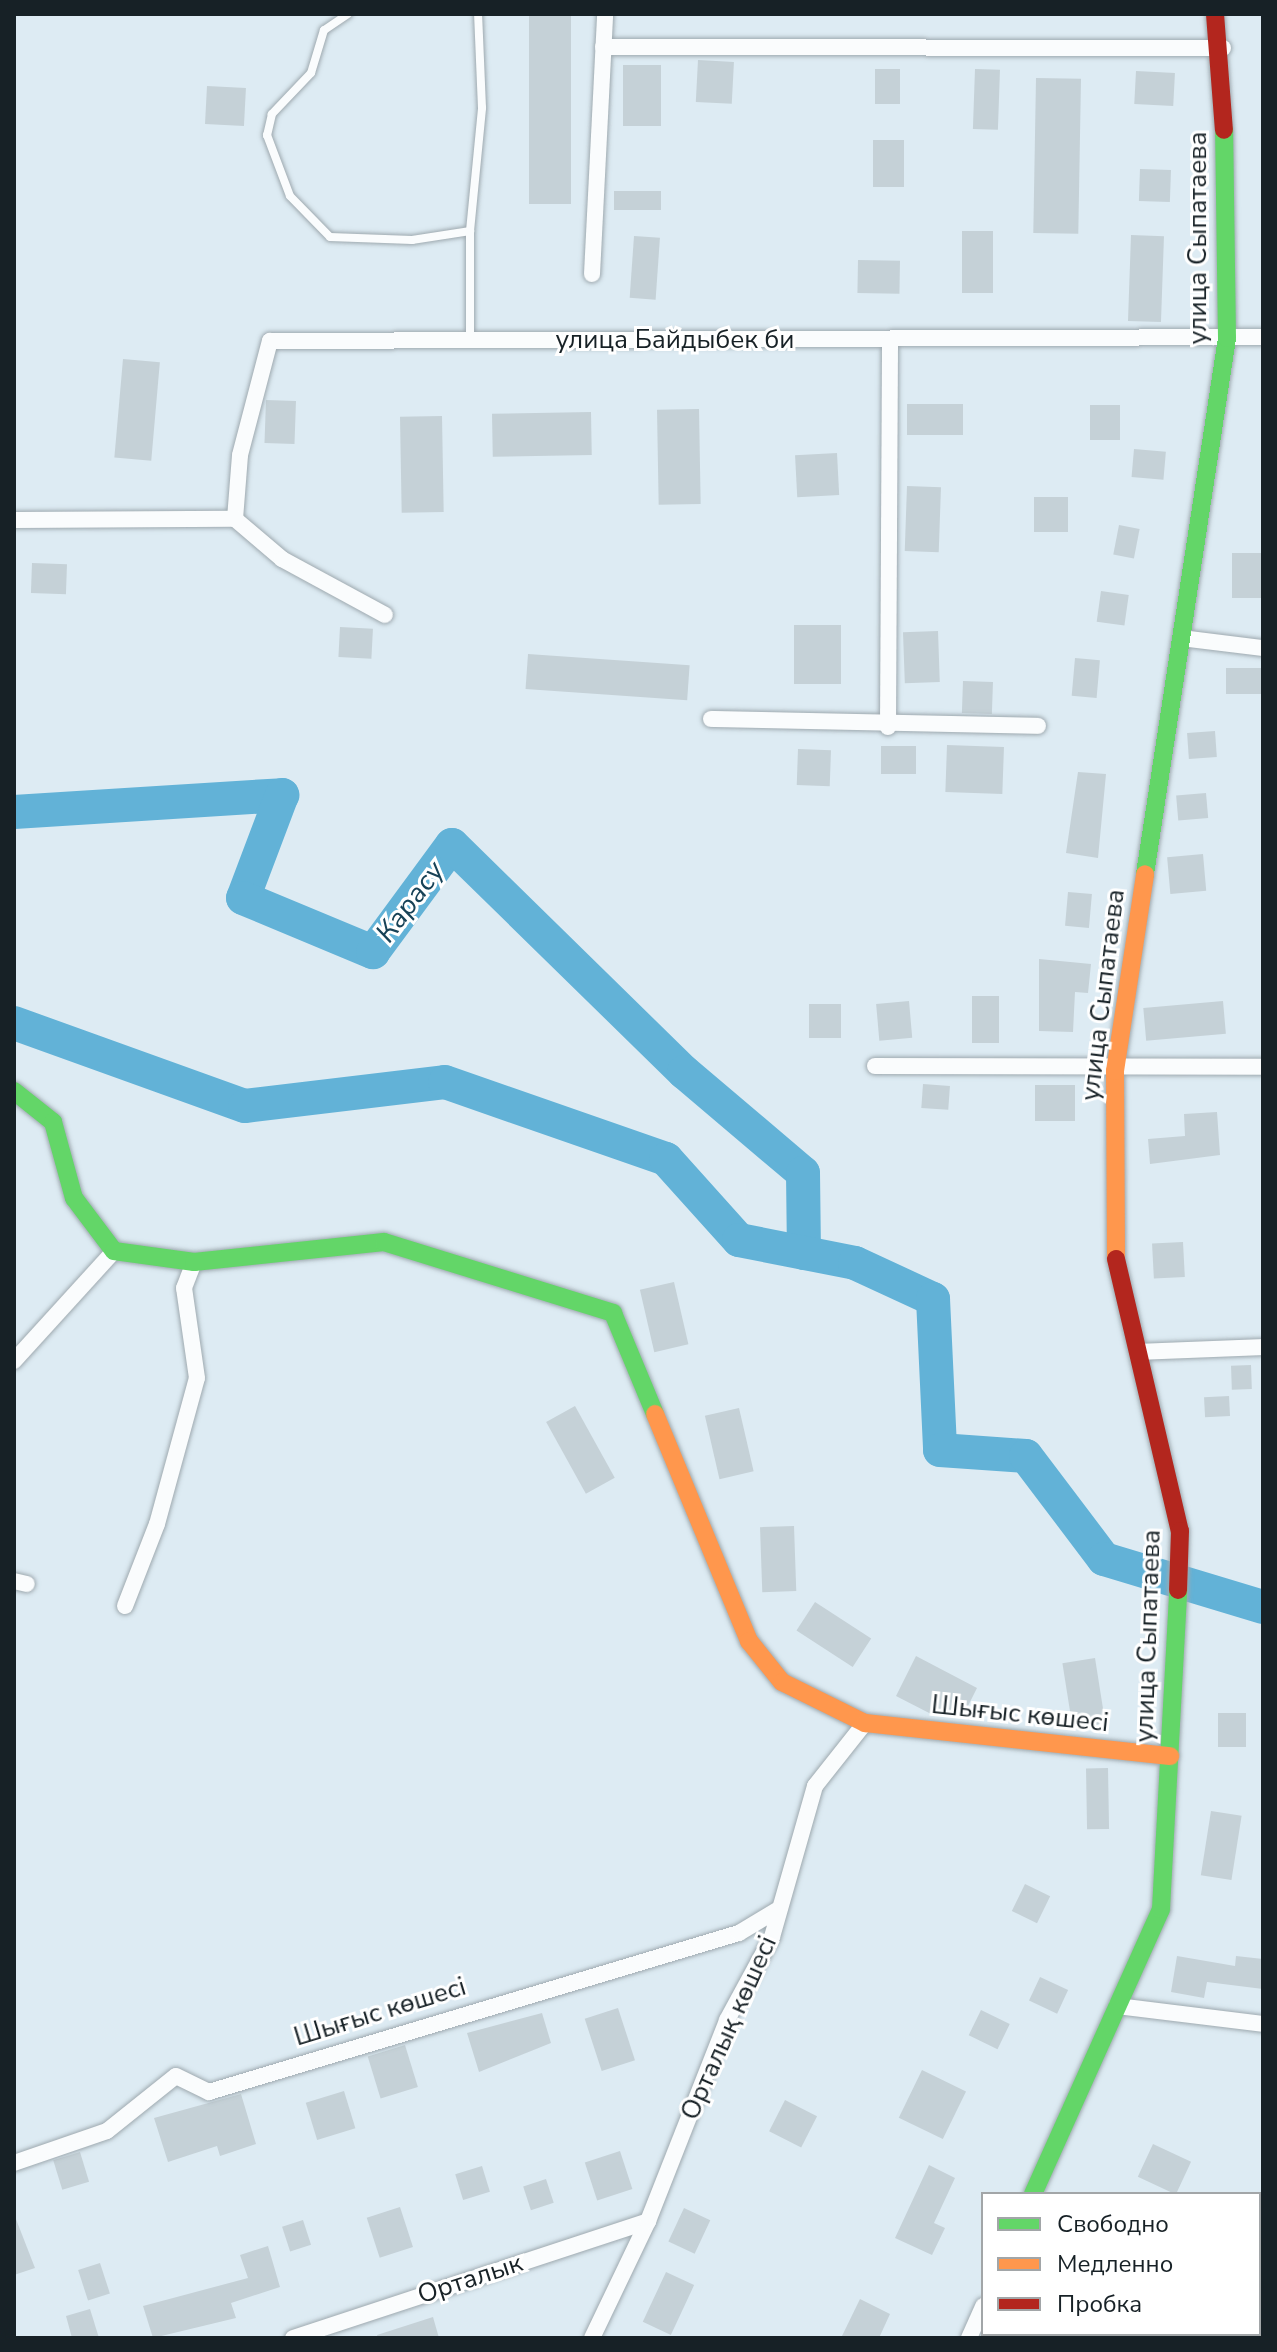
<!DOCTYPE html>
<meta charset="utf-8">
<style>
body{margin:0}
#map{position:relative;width:1277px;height:2352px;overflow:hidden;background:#ddebf3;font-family:"Nunito Sans",sans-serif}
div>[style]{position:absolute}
.river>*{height:34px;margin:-17px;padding:0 17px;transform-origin:17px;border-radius:17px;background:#62b2d7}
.building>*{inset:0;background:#c5d1d7;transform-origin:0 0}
.roads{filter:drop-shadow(0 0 2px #9ea9af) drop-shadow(0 0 2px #9ea9af)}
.lane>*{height:8px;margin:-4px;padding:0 4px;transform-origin:4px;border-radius:4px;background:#fafcfd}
.street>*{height:16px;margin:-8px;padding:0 8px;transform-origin:8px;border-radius:8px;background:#fafcfd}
.fast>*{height:18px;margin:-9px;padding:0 9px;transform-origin:9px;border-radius:9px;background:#63d668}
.slow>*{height:18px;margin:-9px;padding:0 9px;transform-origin:9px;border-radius:9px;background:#ff974d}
.jam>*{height:18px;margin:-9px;padding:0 9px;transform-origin:9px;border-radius:9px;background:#b3261e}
span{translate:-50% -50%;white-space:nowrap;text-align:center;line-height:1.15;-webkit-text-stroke:6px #fff;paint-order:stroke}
.street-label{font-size:26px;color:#172126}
.water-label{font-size:28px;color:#174257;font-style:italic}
.frame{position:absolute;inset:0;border:16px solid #172126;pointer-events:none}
.legend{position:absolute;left:981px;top:2192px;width:280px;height:144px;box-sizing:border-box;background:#fff;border:2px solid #a2a6a8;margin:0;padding:10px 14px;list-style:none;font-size:24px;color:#172126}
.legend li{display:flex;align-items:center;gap:16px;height:40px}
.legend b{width:40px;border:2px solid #a2a6a8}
</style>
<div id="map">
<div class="river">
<i style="left:14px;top:812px;width:269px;rotate:-3.6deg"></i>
<i style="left:282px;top:795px;width:110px;rotate:110.7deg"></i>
<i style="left:243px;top:898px;width:141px;rotate:22.6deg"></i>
<i style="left:373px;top:952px;width:133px;rotate:-53.6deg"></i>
<i style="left:452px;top:845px;width:325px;rotate:44.4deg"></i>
<i style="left:684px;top:1072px;width:156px;rotate:40.3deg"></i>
<i style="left:803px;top:1173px;width:80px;rotate:89.3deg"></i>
<i style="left:14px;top:1023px;width:245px;rotate:19.8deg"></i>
<i style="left:245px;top:1106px;width:201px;rotate:-6.8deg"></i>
<i style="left:445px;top:1082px;width:234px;rotate:19.2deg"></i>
<i style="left:666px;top:1159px;width:109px;rotate:48deg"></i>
<i style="left:739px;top:1240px;width:118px;rotate:11.2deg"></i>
<i style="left:855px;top:1263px;width:86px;rotate:24.8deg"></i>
<i style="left:933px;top:1299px;width:151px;rotate:87.3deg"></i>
<i style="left:940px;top:1450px;width:86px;rotate:4deg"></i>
<i style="left:1026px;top:1456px;width:129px;rotate:52.9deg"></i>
<i style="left:1104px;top:1559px;width:166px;rotate:16.8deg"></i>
</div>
<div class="building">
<i style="left:529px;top:14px;width:42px;height:190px"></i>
<i style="left:698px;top:60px;width:36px;height:42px;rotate:3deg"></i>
<i style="left:623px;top:65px;width:38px;height:61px"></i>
<i style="left:875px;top:69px;width:25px;height:35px"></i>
<i style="left:975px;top:69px;width:25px;height:60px;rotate:2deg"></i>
<i style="left:1136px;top:71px;width:39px;height:33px;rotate:3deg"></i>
<i style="left:1036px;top:78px;width:45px;height:155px;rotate:1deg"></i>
<i style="left:207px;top:86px;width:39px;height:38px;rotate:3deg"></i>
<i style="left:873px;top:140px;width:31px;height:47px"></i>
<i style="left:1140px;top:169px;width:31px;height:32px;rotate:2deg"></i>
<i style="left:661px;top:191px;width:19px;height:47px;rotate:90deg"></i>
<i style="left:962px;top:231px;width:31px;height:62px"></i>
<i style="left:1131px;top:235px;width:33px;height:86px;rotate:2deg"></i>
<i style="left:634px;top:236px;width:26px;height:62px;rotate:4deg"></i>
<i style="left:858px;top:260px;width:42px;height:33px;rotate:1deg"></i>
<i style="left:123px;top:359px;width:37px;height:99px;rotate:5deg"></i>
<i style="left:266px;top:400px;width:30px;height:43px;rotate:2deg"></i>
<i style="left:907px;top:404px;width:56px;height:31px"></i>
<i style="left:1090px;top:405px;width:30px;height:35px"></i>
<i style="left:699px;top:409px;width:95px;height:42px;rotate:89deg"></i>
<i style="left:591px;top:412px;width:43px;height:99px;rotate:89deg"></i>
<i style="left:442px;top:416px;width:96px;height:42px;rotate:89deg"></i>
<i style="left:1134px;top:449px;width:32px;height:28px;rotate:5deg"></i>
<i style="left:837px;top:453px;width:42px;height:42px;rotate:87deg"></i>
<i style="left:907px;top:486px;width:34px;height:65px;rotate:2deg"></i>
<i style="left:1034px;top:497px;width:34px;height:35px"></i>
<i style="left:1119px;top:525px;width:21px;height:30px;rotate:11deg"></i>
<i style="left:1263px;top:553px;width:45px;height:31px;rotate:90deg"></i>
<i style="left:32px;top:563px;width:35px;height:30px;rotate:2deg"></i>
<i style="left:1101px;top:591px;width:28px;height:31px;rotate:8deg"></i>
<i style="left:794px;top:625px;width:47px;height:59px"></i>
<i style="left:340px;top:627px;width:33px;height:30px;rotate:3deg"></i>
<i style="left:938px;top:631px;width:51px;height:35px;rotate:88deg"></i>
<i style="left:528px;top:654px;width:162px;height:35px;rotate:4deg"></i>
<i style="left:1075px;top:658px;width:25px;height:38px;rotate:5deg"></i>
<i style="left:1263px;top:668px;width:26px;height:37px;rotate:90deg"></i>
<i style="left:963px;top:681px;width:30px;height:32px;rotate:2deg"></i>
<i style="left:1215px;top:731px;width:26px;height:28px;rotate:86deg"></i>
<i style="left:947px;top:745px;width:57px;height:47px;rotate:2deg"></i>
<i style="left:916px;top:746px;width:28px;height:35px;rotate:90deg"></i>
<i style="left:798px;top:749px;width:33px;height:36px;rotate:2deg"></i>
<i style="clip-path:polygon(1078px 772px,1106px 774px,1098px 858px,1066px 853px)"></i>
<i style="left:1206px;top:793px;width:25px;height:30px;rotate:85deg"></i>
<i style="left:1203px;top:854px;width:37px;height:36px;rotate:85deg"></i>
<i style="left:1068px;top:892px;width:24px;height:34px;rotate:5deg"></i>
<i style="clip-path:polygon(1039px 959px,1091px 964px,1088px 993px,1075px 992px,1073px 1032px,1039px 1031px)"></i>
<i style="left:972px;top:996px;width:27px;height:47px"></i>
<i style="left:909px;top:1001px;width:37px;height:33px;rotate:85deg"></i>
<i style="left:1223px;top:1001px;width:33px;height:80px;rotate:85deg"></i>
<i style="left:809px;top:1004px;width:32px;height:34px"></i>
<i style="left:923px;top:1084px;width:27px;height:24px;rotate:4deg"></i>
<i style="left:1035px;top:1085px;width:40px;height:36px"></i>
<i style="clip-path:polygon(1217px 1112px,1220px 1155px,1150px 1164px,1148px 1139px,1185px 1136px,1184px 1114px)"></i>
<i style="left:1183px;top:1242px;width:35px;height:31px;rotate:87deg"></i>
<i style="left:674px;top:1282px;width:64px;height:35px;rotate:77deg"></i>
<i style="left:1251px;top:1365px;width:24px;height:20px;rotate:88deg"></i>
<i style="left:1229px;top:1396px;width:20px;height:25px;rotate:87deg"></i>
<i style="left:575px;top:1406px;width:82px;height:33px;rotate:61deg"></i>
<i style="left:739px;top:1408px;width:65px;height:35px;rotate:77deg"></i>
<i style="left:794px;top:1526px;width:65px;height:34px;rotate:88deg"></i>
<i style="left:815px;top:1602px;width:67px;height:34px;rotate:33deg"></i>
<i style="clip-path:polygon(916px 1656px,977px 1688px,962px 1718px,933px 1715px,896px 1696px)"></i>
<i style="left:1095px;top:1658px;width:66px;height:33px;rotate:81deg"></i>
<i style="left:1218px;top:1713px;width:28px;height:34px"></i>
<i style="left:1108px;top:1768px;width:61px;height:22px;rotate:89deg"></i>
<i style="left:1211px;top:1811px;width:31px;height:65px;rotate:9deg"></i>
<i style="left:1025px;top:1884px;width:28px;height:30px;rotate:26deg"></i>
<i style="clip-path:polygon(1177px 1956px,1235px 1966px,1236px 1956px,1263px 1959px,1263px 1989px,1207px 1982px,1204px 1998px,1171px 1992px)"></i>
<i style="left:1040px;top:1977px;width:31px;height:26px;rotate:25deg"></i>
<i style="left:618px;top:2008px;width:55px;height:35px;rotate:72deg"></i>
<i style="left:981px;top:2010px;width:32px;height:28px;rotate:26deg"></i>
<i style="clip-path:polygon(542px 2013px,551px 2043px,479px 2072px,467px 2033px)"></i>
<i style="left:405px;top:2045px;width:44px;height:39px;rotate:73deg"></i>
<i style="left:922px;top:2070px;width:49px;height:53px;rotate:26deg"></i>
<i style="left:344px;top:2091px;width:39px;height:40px;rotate:73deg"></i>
<i style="clip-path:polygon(241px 2094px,256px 2144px,220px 2156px,217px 2146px,168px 2162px,154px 2118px)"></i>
<i style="left:785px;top:2100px;width:36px;height:35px;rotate:27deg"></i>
<i style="left:1153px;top:2144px;width:42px;height:36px;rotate:25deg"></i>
<i style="left:620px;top:2151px;width:40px;height:37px;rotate:72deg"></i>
<i style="left:80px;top:2152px;width:31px;height:28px;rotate:73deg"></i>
<i style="clip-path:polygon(929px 2165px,955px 2178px,934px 2223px,945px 2228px,932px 2255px,895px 2238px)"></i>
<i style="left:482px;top:2166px;width:27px;height:28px;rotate:73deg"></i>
<i style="left:546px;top:2179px;width:25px;height:24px;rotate:72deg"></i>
<i style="left:400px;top:2207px;width:42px;height:35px;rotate:72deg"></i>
<i style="left:684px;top:2208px;width:29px;height:37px;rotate:25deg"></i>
<i style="clip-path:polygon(14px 2214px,35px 2268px,14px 2275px)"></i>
<i style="left:303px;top:2220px;width:26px;height:22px;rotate:72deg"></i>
<i style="clip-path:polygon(268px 2246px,280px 2287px,231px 2303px,236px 2318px,153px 2338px,143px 2306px,248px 2278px,240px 2255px)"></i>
<i style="left:100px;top:2263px;width:32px;height:23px;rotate:72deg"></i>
<i style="left:666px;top:2272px;width:31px;height:55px;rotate:25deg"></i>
<i style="clip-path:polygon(860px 2299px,890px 2314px,879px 2338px,841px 2338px)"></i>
<i style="clip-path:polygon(90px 2309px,99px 2338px,72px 2338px,66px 2316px)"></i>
<i style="clip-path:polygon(433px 2317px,439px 2338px,378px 2338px,377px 2335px)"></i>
</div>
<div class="roads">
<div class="lane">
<i style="left:348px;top:14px;width:29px;rotate:146deg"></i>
<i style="left:324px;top:30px;width:45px;rotate:106.8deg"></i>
<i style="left:311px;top:73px;width:57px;rotate:133.6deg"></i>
<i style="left:272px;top:114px;width:22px;rotate:103deg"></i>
<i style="left:267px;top:135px;width:65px;rotate:69.3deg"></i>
<i style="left:290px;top:196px;width:57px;rotate:45.7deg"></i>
<i style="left:330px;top:237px;width:82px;rotate:2.1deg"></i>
<i style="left:412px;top:240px;width:59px;rotate:-8.8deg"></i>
<i style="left:470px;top:340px;width:109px;rotate:-90deg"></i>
<i style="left:470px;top:231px;width:124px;rotate:-84.4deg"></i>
<i style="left:482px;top:108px;width:94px;rotate:-92.4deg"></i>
</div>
<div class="street">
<i style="left:603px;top:47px;width:620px;rotate:0.09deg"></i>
<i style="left:592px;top:274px;width:260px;rotate:-87.1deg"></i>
<i style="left:235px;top:519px;width:64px;rotate:-85.5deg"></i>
<i style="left:240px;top:455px;width:118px;rotate:-75.3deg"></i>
<i style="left:270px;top:341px;width:993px;rotate:-0.23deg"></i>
<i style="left:14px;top:520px;width:221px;rotate:-0.3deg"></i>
<i style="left:235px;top:519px;width:62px;rotate:40.4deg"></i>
<i style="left:282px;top:559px;width:117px;rotate:28.5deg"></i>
<i style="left:1181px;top:638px;width:83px;rotate:7deg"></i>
<i style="left:711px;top:719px;width:327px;rotate:1.2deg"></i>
<i style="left:888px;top:727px;width:387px;rotate:-89.7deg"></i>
<i style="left:875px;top:1066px;width:388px;rotate:0.1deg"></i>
<i style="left:1138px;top:1352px;width:125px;rotate:-2.3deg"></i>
<i style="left:14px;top:1361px;width:149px;rotate:-47.7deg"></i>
<i style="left:14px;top:1581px;width:13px;rotate:13deg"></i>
<i style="left:125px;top:1606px;width:88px;rotate:-68.7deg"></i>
<i style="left:157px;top:1524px;width:151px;rotate:-74.7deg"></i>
<i style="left:197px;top:1378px;width:91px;rotate:-98.2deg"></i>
<i style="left:184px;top:1288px;width:28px;rotate:-69deg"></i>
<i style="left:1117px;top:2006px;width:147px;rotate:7deg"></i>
<i style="left:14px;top:2163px;width:98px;rotate:-19deg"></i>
<i style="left:107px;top:2131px;width:88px;rotate:-38.6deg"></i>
<i style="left:176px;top:2076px;width:37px;rotate:26deg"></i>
<i style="left:209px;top:2092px;width:553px;rotate:-16.7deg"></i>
<i style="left:739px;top:1933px;width:47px;rotate:-31deg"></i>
<i style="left:293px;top:2338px;width:374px;rotate:-18.2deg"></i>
<i style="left:592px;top:2338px;width:130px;rotate:-64.4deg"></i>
<i style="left:648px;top:2221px;width:216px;rotate:-68.5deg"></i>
<i style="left:727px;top:2020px;width:94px;rotate:-61.5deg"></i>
<i style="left:772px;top:1937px;width:157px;rotate:-74.1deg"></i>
<i style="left:815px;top:1786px;width:80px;rotate:-51.6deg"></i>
<i style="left:969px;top:2338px;width:35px;rotate:-66deg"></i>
</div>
<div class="fast">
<i style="left:1145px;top:874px;width:542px;rotate:-81.3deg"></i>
<i style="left:1227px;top:338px;width:208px;rotate:-90.8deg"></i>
<i style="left:14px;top:1091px;width:50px;rotate:38.5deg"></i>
<i style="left:53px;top:1122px;width:79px;rotate:74.6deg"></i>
<i style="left:74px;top:1198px;width:66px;rotate:53deg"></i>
<i style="left:114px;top:1251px;width:81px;rotate:7.8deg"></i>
<i style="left:194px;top:1262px;width:191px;rotate:-6deg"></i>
<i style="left:384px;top:1242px;width:240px;rotate:17.2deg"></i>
<i style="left:613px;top:1313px;width:109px;rotate:67.4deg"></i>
<i style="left:1033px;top:2194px;width:312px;rotate:-65.8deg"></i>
<i style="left:1161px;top:1909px;width:319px;rotate:-86.9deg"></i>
</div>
<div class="slow">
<i style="left:1116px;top:1259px;width:188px;rotate:-90.3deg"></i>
<i style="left:1115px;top:1071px;width:199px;rotate:-81.3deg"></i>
<i style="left:655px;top:1414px;width:246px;rotate:67.5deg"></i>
<i style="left:749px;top:1641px;width:53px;rotate:51.2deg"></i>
<i style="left:782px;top:1682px;width:93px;rotate:26.3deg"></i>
<i style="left:865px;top:1723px;width:307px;rotate:6.2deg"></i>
</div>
<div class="jam">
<i style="left:1215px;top:14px;width:116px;rotate:85.6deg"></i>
<i style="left:1116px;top:1259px;width:279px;rotate:76.8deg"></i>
<i style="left:1180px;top:1531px;width:59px;rotate:91.9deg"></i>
</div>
</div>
<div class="street-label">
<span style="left:1198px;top:238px;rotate:-90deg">улица Сыпатаева</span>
<span style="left:675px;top:340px">улица Байдыбек би</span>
<span style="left:1103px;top:995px;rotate:-83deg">улица Сыпатаева</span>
<span style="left:1148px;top:1636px;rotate:-88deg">улица Сыпатаева</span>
<span style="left:1020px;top:1714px;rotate:6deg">Шығыс көшесі</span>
<span style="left:380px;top:2012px;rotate:-17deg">Шығыс көшесі</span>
<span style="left:729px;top:2028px;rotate:-66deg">Орталық көшесі</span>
<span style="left:470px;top:2279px;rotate:-18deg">Орталык</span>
</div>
<div class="water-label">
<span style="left:410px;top:902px;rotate:-53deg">Карасу</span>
</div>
<div class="frame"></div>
<ul class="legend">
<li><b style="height:10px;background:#63d668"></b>Свободно</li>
<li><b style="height:10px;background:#ff974d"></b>Медленно</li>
<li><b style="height:10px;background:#b3261e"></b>Пробка</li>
</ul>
</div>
